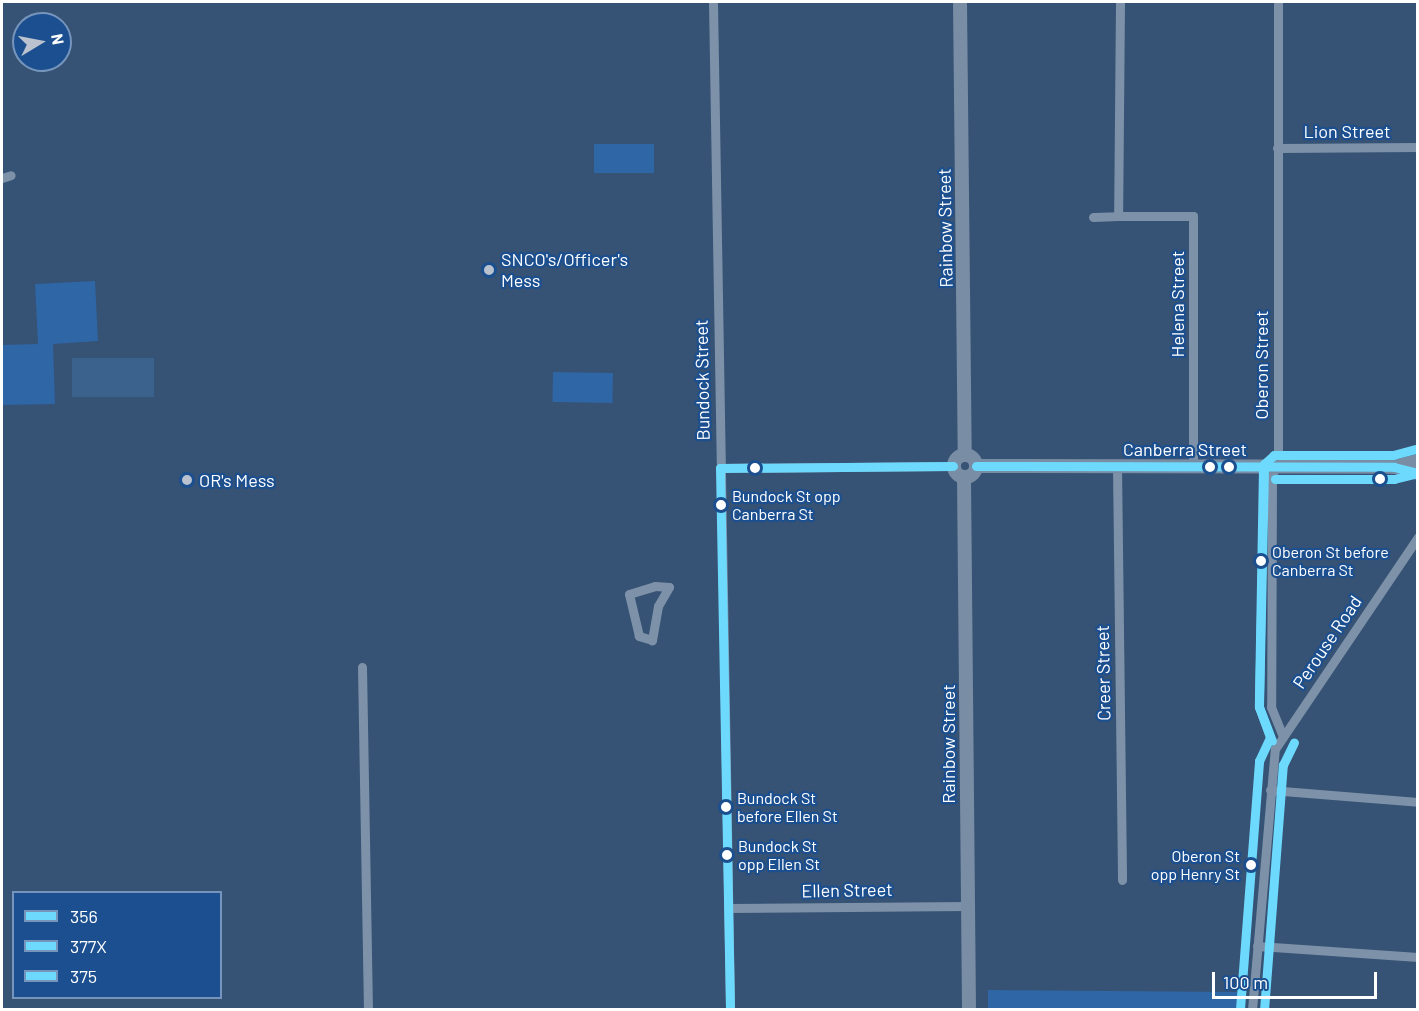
<!DOCTYPE html>
<style>
body{margin:0}
#map{position:relative;width:1419px;height:1011px;overflow:hidden;background:#365274;font-family:Barlow,sans-serif}
div>[style]{position:absolute}
.green>*{inset:0;background:#2f66a5;transform-origin:0 0}
.water>*{inset:0;background:#3b618d;transform-origin:0 0}
.street>*{height:9px;margin:-4.5px;padding:0 4.5px;transform-origin:4.5px;border-radius:4.5px;background:#7d92a8}
.secondary>*{height:14px;margin:-7px;padding:0 7px;transform-origin:7px;border-radius:7px;background:#798da4}
.secondary>.ring{margin:-7px;padding:0;box-sizing:content-box;background:none;border:14px solid #798da4;border-radius:50%}
.bus-1>*{height:9px;margin:-4.5px;padding:0 4.5px;transform-origin:4.5px;border-radius:4.5px;background:#6ddafd}
.bus-2>*{height:9px;margin:-4.5px;padding:0 4.5px;transform-origin:4.5px;border-radius:4.5px;background:#6ddafd}
.bus-3>*{height:9px;margin:-4.5px;padding:0 4.5px;transform-origin:4.5px;border-radius:4.5px;background:#6ddafd}
.dots>*{width:16px;height:16px;translate:-50% -50%;box-sizing:border-box;border:3px solid #1b4f8f;border-radius:50%}
span{translate:-50% -50%;white-space:nowrap;text-align:center;line-height:1.15;-webkit-text-stroke:4.5px #1b4f8f;paint-order:stroke}
.bus-label{font-size:16px;color:#fff}
.left{translate:0 -50%;text-align:left}
.right{translate:-100% -50%;text-align:right}
.street-label{font-size:18px;color:#fff}
.poi-label{font-size:18px;color:#fff}
.frame{position:absolute;inset:0;border:3px solid #fff;pointer-events:none}
.legend{position:absolute;left:12px;top:891px;width:210px;height:108px;box-sizing:border-box;background:#1b4f8f;border:2px solid #7695bc;margin:0;padding:8px 10px;list-style:none;font-size:18px;color:#fff}
.legend li{display:flex;align-items:center;gap:12px;height:30px}
.legend b{width:30px;border:2px solid #7695bc}
.north{position:absolute;left:12px;top:12px;width:60px;height:60px;box-sizing:border-box;background:#1b4f8f;border:2px solid #7695bc;border-radius:50%;rotate:80deg;font-size:16px;font-weight:700;line-height:24px;text-align:center;color:#fff}
.north::after{content:'';display:block;margin:auto;width:21px;height:27px;background:#b9c2ce;clip-path:polygon(50% 0,100% 100%,50% 72%,0 100%)}
.scale{position:absolute;left:1212px;top:972px;width:165px;height:27px;box-sizing:border-box;border:3px solid #fff;border-top:0;padding-left:8px;font-size:18px;line-height:21px;white-space:nowrap;color:#fff;-webkit-text-stroke:4px #1b4f8f;paint-order:stroke}
</style>
<div id="map">
<div class="green">
<i style="left:654px;top:144px;width:29px;height:60px;rotate:90deg"></i>
<i style="clip-path:polygon(95px 281px,98px 341px,53px 344px,55px 404px,2px 405px,2px 345px,38px 344px,35px 284px)"></i>
<i style="left:553px;top:372px;width:60px;height:30px;rotate:1deg"></i>
<i style="clip-path:polygon(988px 990px,1238px 992px,1237px 1009px,988px 1010px)"></i>
</div>
<div class="water">
<i style="left:72px;top:358px;width:82px;height:39px"></i>
</div>
<div class="street">
<i style="left:713px;top:2px;width:1008px;rotate:89.03deg"></i>
<i style="left:1120px;top:2px;width:214px;rotate:90.5deg"></i>
<i style="left:1118px;top:216px;width:75px"></i>
<i style="left:1193px;top:216px;width:250px;rotate:90deg"></i>
<i style="left:1278px;top:2px;width:454px;rotate:90deg"></i>
<i style="left:1278px;top:456px;width:22px;rotate:106deg"></i>
<i style="left:1272px;top:477px;width:230px;rotate:90.2deg"></i>
<i style="left:1271px;top:707px;width:32px;rotate:68deg"></i>
<i style="left:1277px;top:148px;width:141px;rotate:-0.4deg"></i>
<i style="left:2px;top:178px;width:9px;rotate:-18deg"></i>
<i style="left:1093px;top:217px;width:25px;rotate:-2deg"></i>
<i style="left:1117px;top:466px;width:414px;rotate:89.3deg"></i>
<i style="left:720px;top:468px;width:233px;rotate:-0.5deg"></i>
<i style="left:655px;top:586px;width:14px;rotate:4deg"></i>
<i style="left:669px;top:587px;width:22px;rotate:120deg"></i>
<i style="left:658px;top:606px;width:35px;rotate:100deg"></i>
<i style="left:652px;top:640px;width:14px;rotate:-163deg"></i>
<i style="left:639px;top:636px;width:43px;rotate:-103.4deg"></i>
<i style="left:629px;top:594px;width:27px;rotate:-17deg"></i>
<i style="left:362px;top:667px;width:343px;rotate:89deg"></i>
<i style="left:1270px;top:790px;width:148px;rotate:4.6deg"></i>
<i style="left:728px;top:908px;width:239px;rotate:-0.5deg"></i>
<i style="left:1257px;top:946px;width:161px;rotate:3.9deg"></i>
<i style="left:1252px;top:1010px;width:262px;rotate:-85deg"></i>
<i style="left:1275px;top:749px;width:256px;rotate:-56deg"></i>
</div>
<div class="secondary">
<i style="left:960px;top:2px;width:452px;rotate:89.4deg"></i>
<i class="ring" style="left:954px;top:455px;width:8px;height:8px"></i>
<i style="left:976px;top:466px;width:418px;rotate:0.1deg"></i>
<i style="left:1394px;top:467px;width:25px;rotate:-14deg"></i>
<i style="left:1396px;top:467px;width:23px;rotate:15deg"></i>
<i style="left:964px;top:478px;width:532px;rotate:89.46deg"></i>
</div>
<div class="bus-1">
<i style="left:976px;top:466px;width:418px;rotate:0.1deg"></i>
<i style="left:1394px;top:467px;width:25px;rotate:14deg"></i>
<i style="left:720px;top:468px;width:542px;rotate:88.94deg"></i>
<i style="left:720px;top:468px;width:233px;rotate:-0.5deg"></i>
</div>
<div class="bus-2">
<i style="left:1263px;top:467px;width:240px;rotate:91deg"></i>
<i style="left:1259px;top:707px;width:36px;rotate:69deg"></i>
<i style="left:1275px;top:479px;width:119px"></i>
<i style="left:1394px;top:479px;width:25px;rotate:-14deg"></i>
<i style="left:1264px;top:1010px;width:246px;rotate:-85.6deg"></i>
<i style="left:1283px;top:765px;width:25px;rotate:-64deg"></i>
</div>
<div class="bus-3">
<i style="left:1240px;top:1009px;width:249px;rotate:-85.6deg"></i>
<i style="left:1259px;top:761px;width:26px;rotate:-65deg"></i>
<i style="left:1270px;top:737px;width:32px;rotate:-110deg"></i>
<i style="left:1259px;top:707px;width:243px;rotate:-88.8deg"></i>
<i style="left:1264px;top:464px;width:13px;rotate:-42deg"></i>
<i style="left:1274px;top:455px;width:119px"></i>
<i style="left:1393px;top:455px;width:23px;rotate:-15deg"></i>
</div>
<div class="dots">
<i style="left:489px;top:270px;background:#b9c2ce"></i>
<i style="left:1210px;top:467px;background:#fff"></i>
<i style="left:1229px;top:467px;background:#fff"></i>
<i style="left:755px;top:468px;background:#fff"></i>
<i style="left:1380px;top:479px;background:#fff"></i>
<i style="left:187px;top:480px;background:#b9c2ce"></i>
<i style="left:721px;top:505px;background:#fff"></i>
<i style="left:1261px;top:561px;background:#fff"></i>
<i style="left:726px;top:807px;background:#fff"></i>
<i style="left:727px;top:855px;background:#fff"></i>
<i style="left:1251px;top:865px;background:#fff"></i>
</div>
<div class="bus-label">
<span class="left" style="left:732px;top:505px">Bundock St opp<br>Canberra St</span>
<span class="left" style="left:1272px;top:561px">Oberon St before<br>Canberra St</span>
<span class="left" style="left:737px;top:807px">Bundock St<br>before Ellen St</span>
<span class="left" style="left:738px;top:855px">Bundock St<br>opp Ellen St</span>
<span class="right" style="left:1240px;top:865px">Oberon St<br>opp Henry St</span>
</div>
<div class="street-label">
<span style="left:1347px;top:131px">Lion Street</span>
<span style="left:945px;top:228px;rotate:-91deg">Rainbow Street</span>
<span style="left:1177px;top:304px;rotate:-90deg">Helena Street</span>
<span style="left:1261px;top:365px;rotate:-90deg">Oberon Street</span>
<span style="left:702px;top:380px;rotate:-91deg">Bundock Street</span>
<span style="left:1185px;top:449px">Canberra Street</span>
<span style="left:1327px;top:642px;rotate:-56deg">Perouse Road</span>
<span style="left:1103px;top:673px;rotate:-91deg">Creer Street</span>
<span style="left:948px;top:744px;rotate:-90deg">Rainbow Street</span>
<span style="left:847px;top:890px;rotate:-1deg">Ellen Street</span>
</div>
<div class="poi-label">
<span class="left" style="left:501px;top:270px">SNCO's/Officer's<br>Mess</span>
<span class="left" style="left:199px;top:480px">OR's Mess</span>
</div>
<div class="frame"></div>
<ul class="legend">
<li><b style="height:8px;background:#6ddafd"></b>356</li>
<li><b style="height:8px;background:#6ddafd"></b>377X</li>
<li><b style="height:8px;background:#6ddafd"></b>375</li>
</ul>
<div class="north">N</div>
<div class="scale">100 m</div>
</div>
